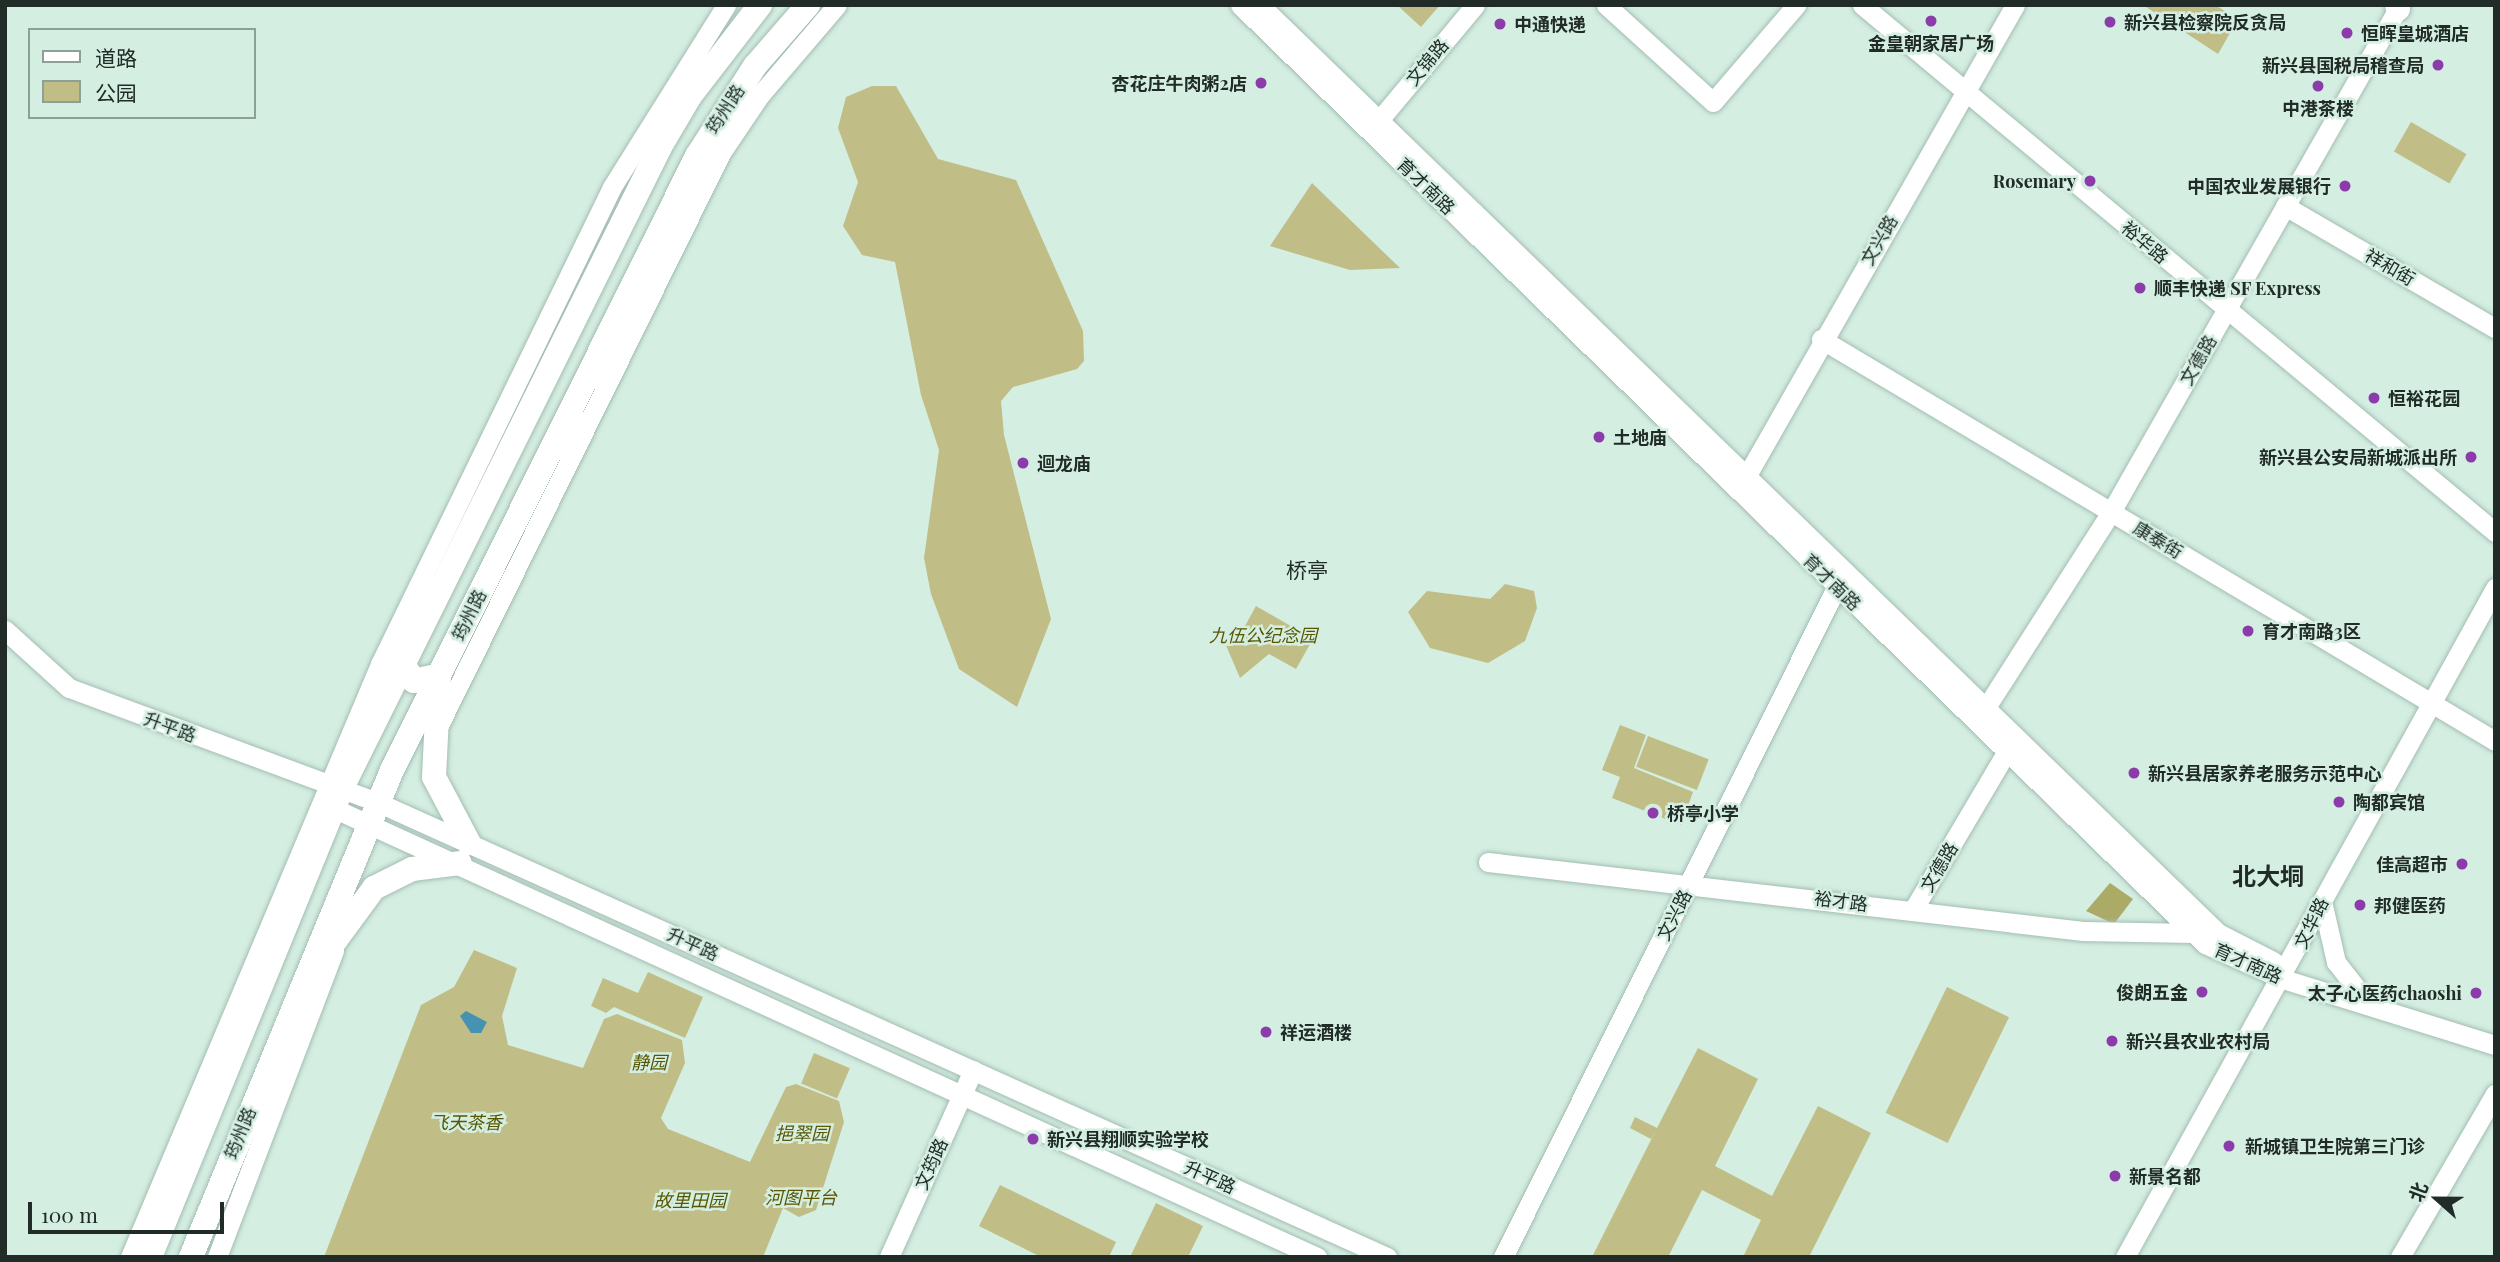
<!DOCTYPE html>
<meta charset="utf-8">
<style>
body{margin:0}
#map{position:relative;width:2500px;height:1262px;overflow:hidden;background:#d4eee2;font-family:"Playfair Display","Noto Sans SC",serif}
div>[style]{position:absolute}
.green>*{inset:0;background:#c0be86;transform-origin:0 0}
.forest>*{inset:0;background:#acaa67}
.water>*{inset:0;background:#4693b1}
.roads{filter:drop-shadow(0 0 2px #a4bdb2) drop-shadow(0 0 2px #a4bdb2)}
.minor>*{height:19px;margin:-9.5px;padding:0 9.5px;transform-origin:9.5px;border-radius:9.5px;background:#fff}
.major>*{height:24px;margin:-12px;padding:0 12px;transform-origin:12px;border-radius:12px;background:#fff}
.dots>*{width:19px;height:19px;translate:-50% -50%;box-sizing:border-box;border:4px solid #d4eee2;border-radius:50%}
span{translate:-50% -50%;white-space:nowrap;text-align:center;line-height:1.15;-webkit-text-stroke:5px #d4eee2;paint-order:stroke}
.poi-label{font-size:18px;color:#212b27;font-weight:700}
.left{translate:0 -50%;text-align:left}
.right{translate:-100% -50%;text-align:right}
.street-label{font-size:18px;color:#212b27}
.park-label{font-size:18px;color:#5a5702;font-style:italic}
.quarter-label{font-size:21px;color:#212b27}
.district-label{font-size:24px;color:#212b27;font-weight:700}
.frame{position:absolute;inset:0;border:7px solid #212b27;pointer-events:none}
.legend{position:absolute;left:28px;top:28px;width:228px;height:91px;box-sizing:border-box;background:#d4eee2;border:2px solid #8ca097;margin:0;padding:9px 12px;list-style:none;font-size:21px;color:#212b27}
.legend li{display:flex;align-items:center;gap:14px;height:35px}
.legend b{width:35px;border:2px solid #8ca097}
.north{position:absolute;left:2402px;top:1164px;width:70px;height:70px;-webkit-text-stroke:5px #d4eee2;paint-order:stroke;rotate:291deg;font-size:19px;font-weight:700;line-height:28px;text-align:center;color:#212b27}
.north::after{content:'';display:block;margin:auto;width:24px;height:32px;background:#212b27;clip-path:polygon(50% 0,100% 100%,50% 72%,0 100%)}
.scale{position:absolute;left:28px;top:1202px;width:196px;height:32px;box-sizing:border-box;border:4px solid #212b27;border-top:0;padding-left:9px;font-size:21px;line-height:24px;white-space:nowrap;color:#212b27;-webkit-text-stroke:5px #d4eee2;paint-order:stroke}
</style>
<div id="map">
<div class="green">
<i style="clip-path:polygon(1397px 5px,1440px 5px,1421px 27px)"></i>
<i style="clip-path:polygon(2143px 5px,2215px 5px,2238px 19px,2218px 54px)"></i>
<i style="clip-path:polygon(872px 86px,896px 86px,938px 159px,1016px 180px,1083px 331px,1084px 361px,1077px 369px,1013px 387px,1001px 401px,1004px 435px,1051px 619px,1017px 707px,959px 669px,931px 594px,924px 558px,939px 450px,921px 395px,895px 262px,862px 255px,843px 226px,858px 182px,838px 128px,846px 97px)"></i>
<i style="left:2411px;top:122px;width:64px;height:34px;rotate:30deg"></i>
<i style="clip-path:polygon(1312px 183px,1400px 268px,1350px 270px,1270px 246px)"></i>
<i style="clip-path:polygon(1505px 584px,1534px 591px,1537px 608px,1525px 641px,1488px 663px,1430px 648px,1408px 612px,1427px 591px,1490px 599px)"></i>
<i style="clip-path:polygon(1256px 606px,1313px 639px,1296px 669px,1269px 654px,1240px 678px,1225px 643px,1239px 637px)"></i>
<i style="clip-path:polygon(1620px 725px,1646px 735px,1634px 768px,1693px 792px,1681px 825px,1612px 798px,1620px 777px,1602px 770px)"></i>
<i style="left:1648px;top:736px;width:65px;height:33px;rotate:21deg"></i>
<i style="clip-path:polygon(474px 950px,517px 968px,502px 1016px,508px 1045px,583px 1068px,604px 1019px,617px 1014px,682px 1040px,685px 1063px,661px 1118px,668px 1129px,750px 1162px,786px 1087px,796px 1084px,839px 1101px,844px 1122px,816px 1210px,799px 1217px,783px 1208px,763px 1257px,324px 1257px,421px 1005px,454px 987px)"></i>
<i style="clip-path:polygon(648px 972px,703px 997px,685px 1038px,614px 1007px,606px 1013px,591px 1006px,603px 978px,638px 993px)"></i>
<i style="left:1947px;top:987px;width:69px;height:140px;rotate:26deg"></i>
<i style="clip-path:polygon(1698px 1048px,1758px 1079px,1715px 1166px,1772px 1196px,1818px 1106px,1871px 1133px,1809px 1257px,1743px 1257px,1761px 1220px,1702px 1190px,1668px 1257px,1592px 1257px,1656px 1130px,1651px 1139px,1630px 1128px,1635px 1117px,1657px 1128px)"></i>
<i style="left:814px;top:1053px;width:39px;height:33px;rotate:23deg"></i>
<i style="clip-path:polygon(1000px 1185px,1116px 1242px,1109px 1257px,1041px 1257px,979px 1226px)"></i>
<i style="clip-path:polygon(1156px 1203px,1203px 1226px,1188px 1257px,1130px 1257px)"></i>
</div>
<div class="forest">
<i style="clip-path:polygon(2110px 883px,2133px 899px,2114px 924px,2086px 911px)"></i>
</div>
<div class="water">
<i style="clip-path:polygon(466px 1011px,487px 1022px,481px 1033px,471px 1033px,460px 1016px)"></i>
</div>
<div class="roads">
<div class="minor">
<i style="left:1240px;top:5px;width:1346px;rotate:44.22deg"></i>
<i style="left:2205px;top:944px;width:85px;rotate:24.2deg"></i>
<i style="left:2283px;top:979px;width:222px;rotate:17.3deg"></i>
<i style="left:1260px;top:5px;width:1334px;rotate:44.09deg"></i>
<i style="left:2218px;top:933px;width:62px;rotate:27deg"></i>
<i style="left:1606px;top:5px;width:144px;rotate:42.2deg"></i>
<i style="left:1713px;top:102px;width:128px;rotate:-49.4deg"></i>
<i style="left:1862px;top:5px;width:824px;rotate:39.78deg"></i>
<i style="left:1380px;top:119px;width:148px;rotate:-50.2deg"></i>
<i style="left:2285px;top:206px;width:243px;rotate:30.2deg"></i>
<i style="left:1821px;top:339px;width:785px;rotate:30.81deg"></i>
<i style="left:1746px;top:477px;width:543px;rotate:-60.32deg"></i>
<i style="left:5px;top:630px;width:86px;rotate:42.2deg"></i>
<i style="left:69px;top:688px;width:328px;rotate:20.3deg"></i>
<i style="left:377px;top:802px;width:1108px;rotate:24.25deg"></i>
<i style="left:1985px;top:709px;width:234px;rotate:-57.4deg"></i>
<i style="left:2111px;top:512px;width:584px;rotate:-60.32deg"></i>
<i style="left:438px;top:727px;width:640px;rotate:-63.76deg"></i>
<i style="left:721px;top:153px;width:70px;rotate:-56.1deg"></i>
<i style="left:760px;top:95px;width:118px;rotate:-49.5deg"></i>
<i style="left:322px;top:803px;width:1094px;rotate:24.53deg"></i>
<i style="left:1488px;top:862px;width:599px;rotate:6.61deg"></i>
<i style="left:2083px;top:931px;width:111px;rotate:1deg"></i>
<i style="left:2322px;top:901px;width:63px;rotate:77.1deg"></i>
<i style="left:2336px;top:962px;width:41px;rotate:52deg"></i>
<i style="left:1913px;top:910px;width:185px;rotate:-59.4deg"></i>
<i style="left:130px;top:1257px;width:644px;rotate:-67.14deg"></i>
<i style="left:380px;top:664px;width:530px;rotate:-64.06deg"></i>
<i style="left:612px;top:187px;width:215px;rotate:-57.9deg"></i>
<i style="left:217px;top:1257px;width:328px;rotate:-69.1deg"></i>
<i style="left:889px;top:1257px;width:205px;rotate:-65.8deg"></i>
<i style="left:1503px;top:1257px;width:761px;rotate:-63.54deg"></i>
<i style="left:2125px;top:1257px;width:765px;rotate:-61.05deg"></i>
<i style="left:2400px;top:1257px;width:189px;rotate:-59.8deg"></i>
</div>
<div class="major">
<i style="left:2397px;top:5px;width:4px;rotate:76deg"></i>
<i style="left:403px;top:664px;width:20px;rotate:57deg"></i>
<i style="left:414px;top:681px;width:26px;rotate:-13deg"></i>
<i style="left:439px;top:675px;width:102px;rotate:92.8deg"></i>
<i style="left:434px;top:777px;width:75px;rotate:62.1deg"></i>
<i style="left:316px;top:967px;width:98px;rotate:-53.7deg"></i>
<i style="left:374px;top:888px;width:42px;rotate:-26.6deg"></i>
<i style="left:412px;top:869px;width:48px;rotate:-7.1deg"></i>
<i style="left:150px;top:1257px;width:507px;rotate:-67.74deg"></i>
<i style="left:342px;top:788px;width:716px;rotate:-63.61deg"></i>
<i style="left:660px;top:147px;width:59px;rotate:-59.5deg"></i>
<i style="left:690px;top:96px;width:115px;rotate:-52.4deg"></i>
<i style="left:191px;top:1257px;width:527px;rotate:-67.57deg"></i>
<i style="left:392px;top:770px;width:686px;rotate:-63.58deg"></i>
<i style="left:697px;top:156px;width:107px;rotate:-57.2deg"></i>
<i style="left:755px;top:66px;width:81px;rotate:-49deg"></i>
</div>
</div>
<div class="dots">
<i style="left:1931px;top:21px;background:#8c3bab"></i>
<i style="left:2110px;top:22px;background:#8c3bab"></i>
<i style="left:1500px;top:24px;background:#8c3bab"></i>
<i style="left:2347px;top:33px;background:#8c3bab"></i>
<i style="left:2438px;top:65px;background:#8c3bab"></i>
<i style="left:1261px;top:83px;background:#8c3bab"></i>
<i style="left:2318px;top:86px;background:#8c3bab"></i>
<i style="left:2090px;top:181px;background:#8c3bab"></i>
<i style="left:2345px;top:186px;background:#8c3bab"></i>
<i style="left:2140px;top:288px;background:#8c3bab"></i>
<i style="left:2374px;top:398px;background:#8c3bab"></i>
<i style="left:1599px;top:437px;background:#8c3bab"></i>
<i style="left:2471px;top:457px;background:#8c3bab"></i>
<i style="left:1023px;top:463px;background:#8c3bab"></i>
<i style="left:2248px;top:631px;background:#8c3bab"></i>
<i style="left:2134px;top:773px;background:#8c3bab"></i>
<i style="left:2339px;top:802px;background:#8c3bab"></i>
<i style="left:1653px;top:813px;background:#8c3bab"></i>
<i style="left:2462px;top:864px;background:#8c3bab"></i>
<i style="left:2360px;top:905px;background:#8c3bab"></i>
<i style="left:2202px;top:992px;background:#8c3bab"></i>
<i style="left:2476px;top:993px;background:#8c3bab"></i>
<i style="left:1266px;top:1032px;background:#8c3bab"></i>
<i style="left:2112px;top:1041px;background:#8c3bab"></i>
<i style="left:1033px;top:1139px;background:#8c3bab"></i>
<i style="left:2229px;top:1146px;background:#8c3bab"></i>
<i style="left:2115px;top:1176px;background:#8c3bab"></i>
</div>
<div class="poi-label">
<span class="left" style="left:2124px;top:22px">新兴县检察院反贪局</span>
<span class="left" style="left:1514px;top:24px">中通快递</span>
<span class="left" style="left:2361px;top:33px">恒晖皇城酒店</span>
<span style="left:1931px;top:43px">金皇朝家居广场</span>
<span class="right" style="left:2424px;top:65px">新兴县国税局稽查局</span>
<span class="right" style="left:1247px;top:83px">杏花庄牛肉粥2店</span>
<span style="left:2318px;top:108px">中港茶楼</span>
<span class="right" style="left:2076px;top:181px">Rosemary</span>
<span class="right" style="left:2331px;top:186px">中国农业发展银行</span>
<span class="left" style="left:2154px;top:288px">顺丰快递 SF Express</span>
<span class="left" style="left:2388px;top:398px">恒裕花园</span>
<span class="left" style="left:1613px;top:437px">土地庙</span>
<span class="right" style="left:2457px;top:457px">新兴县公安局新城派出所</span>
<span class="left" style="left:1037px;top:463px">迴龙庙</span>
<span class="left" style="left:2262px;top:631px">育才南路3区</span>
<span class="left" style="left:2148px;top:773px">新兴县居家养老服务示范中心</span>
<span class="left" style="left:2353px;top:802px">陶都宾馆</span>
<span class="left" style="left:1667px;top:813px">桥亭小学</span>
<span class="right" style="left:2448px;top:864px">佳高超市</span>
<span class="left" style="left:2374px;top:905px">邦健医药</span>
<span class="right" style="left:2188px;top:992px">俊朗五金</span>
<span class="right" style="left:2462px;top:993px">太子心医药chaoshi</span>
<span class="left" style="left:1280px;top:1032px">祥运酒楼</span>
<span class="left" style="left:2126px;top:1041px">新兴县农业农村局</span>
<span class="left" style="left:1047px;top:1139px">新兴县翔顺实验学校</span>
<span class="left" style="left:2245px;top:1146px">新城镇卫生院第三门诊</span>
<span class="left" style="left:2129px;top:1176px">新景名都</span>
</div>
<div class="street-label">
<span style="left:1427px;top:62px;rotate:-50deg">文锦路</span>
<span style="left:725px;top:109px;rotate:-57deg">筠州路</span>
<span style="left:1426px;top:186px;rotate:44deg">育才南路</span>
<span style="left:1879px;top:240px;rotate:-60deg">文兴路</span>
<span style="left:2145px;top:242px;rotate:40deg">裕华路</span>
<span style="left:2390px;top:267px;rotate:30deg">祥和街</span>
<span style="left:2198px;top:360px;rotate:-60deg">文德路</span>
<span style="left:2158px;top:540px;rotate:31deg">康泰街</span>
<span style="left:1832px;top:582px;rotate:44deg">育才南路</span>
<span style="left:469px;top:615px;rotate:-64deg">筠州路</span>
<span style="left:170px;top:727px;rotate:20deg">升平路</span>
<span style="left:1939px;top:867px;rotate:-59deg">文德路</span>
<span style="left:1841px;top:901px;rotate:7deg">裕才路</span>
<span style="left:1674px;top:915px;rotate:-63deg">文兴路</span>
<span style="left:2311px;top:923px;rotate:-64deg">文华路</span>
<span style="left:693px;top:944px;rotate:24deg">升平路</span>
<span style="left:2248px;top:963px;rotate:24deg">育才南路</span>
<span style="left:240px;top:1133px;rotate:-68deg">筠州路</span>
<span style="left:931px;top:1164px;rotate:-66deg">文筠路</span>
<span style="left:1210px;top:1177px;rotate:24deg">升平路</span>
</div>
<div class="park-label">
<span style="left:1263px;top:635px">九伍公纪念园</span>
<span style="left:649px;top:1062px">静园</span>
<span style="left:466px;top:1122px">飞天茶香</span>
<span style="left:802px;top:1133px">挹翠园</span>
<span style="left:801px;top:1197px">河图平台</span>
<span style="left:690px;top:1200px">故里田园</span>
</div>
<div class="quarter-label">
<span style="left:1307px;top:569px">桥亭</span>
</div>
<div class="district-label">
<span style="left:2268px;top:876px">北大垌</span>
</div>
<div class="frame"></div>
<ul class="legend">
<li><b style="height:9px;background:#fff"></b>道路</li>
<li><b style="height:19px;background:#c0be86"></b>公园</li>
</ul>
<div class="north">北</div>
<div class="scale">100 m</div>
</div>
